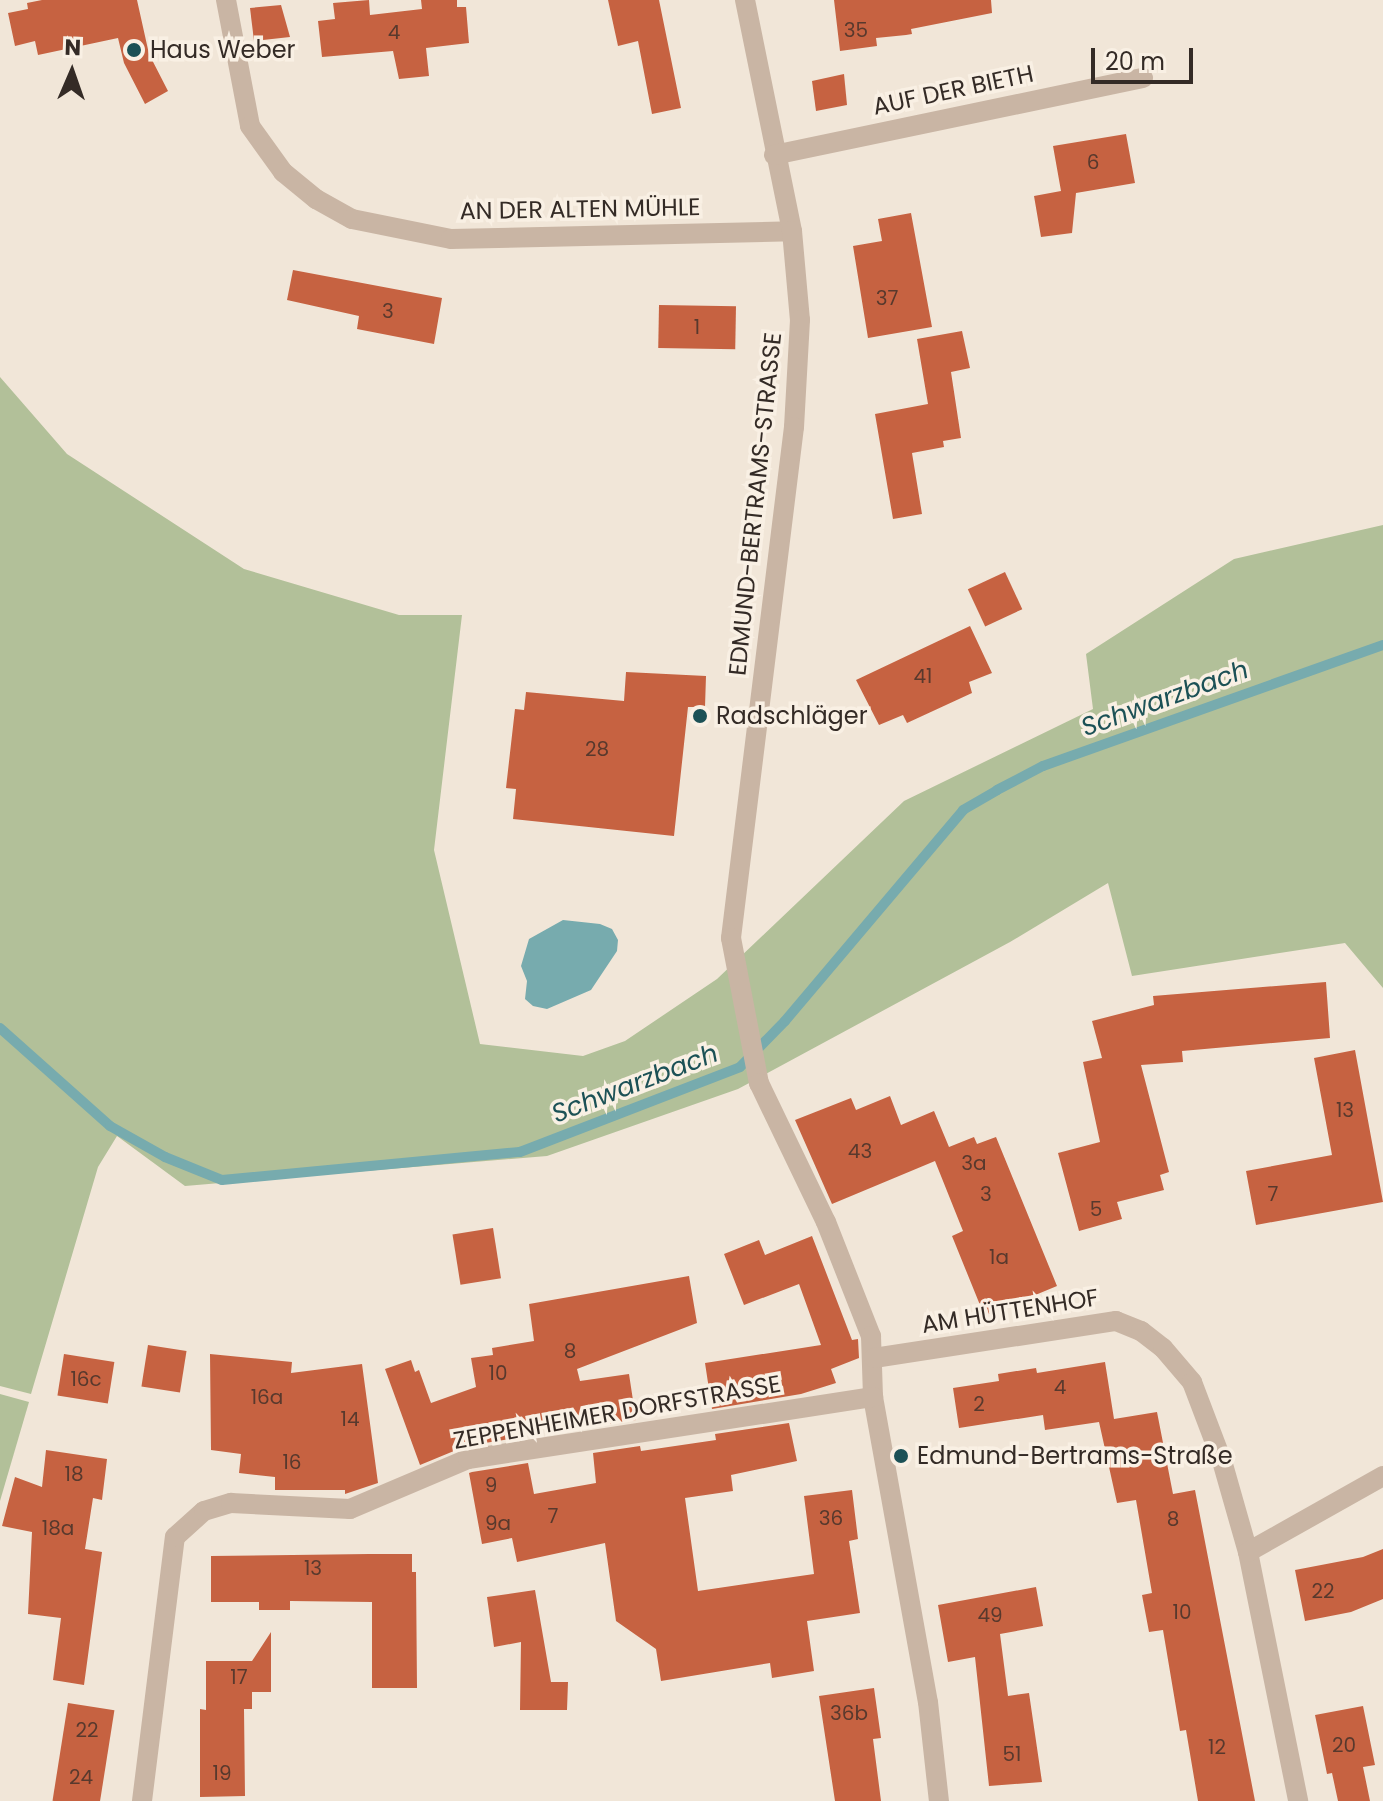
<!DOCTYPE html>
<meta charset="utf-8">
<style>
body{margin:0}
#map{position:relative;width:1383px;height:1801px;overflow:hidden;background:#f1e6d8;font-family:Poppins,sans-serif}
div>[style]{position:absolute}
.green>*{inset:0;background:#b2c099}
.water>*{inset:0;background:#77abae}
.stream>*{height:10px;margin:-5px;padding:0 5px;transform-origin:5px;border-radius:5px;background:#77abae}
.building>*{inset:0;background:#c66241;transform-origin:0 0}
.minor>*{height:20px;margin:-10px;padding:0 10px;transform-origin:10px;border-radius:10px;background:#c9b5a4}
.dots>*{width:22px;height:22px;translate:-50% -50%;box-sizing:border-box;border:4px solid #f9f0e4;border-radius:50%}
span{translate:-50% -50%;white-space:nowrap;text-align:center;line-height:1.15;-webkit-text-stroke:7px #f9f0e4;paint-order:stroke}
.number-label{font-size:20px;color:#58392d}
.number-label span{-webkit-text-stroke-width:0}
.poi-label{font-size:24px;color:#342b26}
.left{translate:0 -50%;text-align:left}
.street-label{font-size:24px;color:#342b26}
.water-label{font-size:26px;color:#1c5156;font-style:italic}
.north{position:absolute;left:32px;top:32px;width:80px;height:80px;-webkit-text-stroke:6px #f9f0e4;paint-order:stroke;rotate:2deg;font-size:22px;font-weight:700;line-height:32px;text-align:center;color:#342b26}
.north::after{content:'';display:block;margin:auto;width:28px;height:36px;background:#342b26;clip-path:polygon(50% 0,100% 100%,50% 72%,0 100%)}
.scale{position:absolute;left:1091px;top:48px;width:102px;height:36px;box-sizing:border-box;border:4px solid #342b26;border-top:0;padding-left:10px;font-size:24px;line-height:28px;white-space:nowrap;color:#342b26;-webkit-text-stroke:6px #f9f0e4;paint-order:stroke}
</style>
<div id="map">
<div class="green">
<i style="clip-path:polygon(0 377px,67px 454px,244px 569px,399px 615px,462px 615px,434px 850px,480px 1044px,583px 1056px,625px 1041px,717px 979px,904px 801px,1093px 709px,1086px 654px,1234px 559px,1383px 525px,1383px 988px,1345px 943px,1132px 976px,1108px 883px,1010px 942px,738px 1089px,547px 1156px,185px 1186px,117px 1136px,98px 1167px,31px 1394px,0 1386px)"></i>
<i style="clip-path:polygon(0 1394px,29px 1402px,0 1501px)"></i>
</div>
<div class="water">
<i style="clip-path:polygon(563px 920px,600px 924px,612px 929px,618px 940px,617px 951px,591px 990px,547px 1009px,533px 1006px,525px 999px,527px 981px,521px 966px,529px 939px)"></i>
</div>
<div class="stream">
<i style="left:0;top:1028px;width:147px;rotate:41.7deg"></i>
<i style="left:110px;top:1126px;width:63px;rotate:29.4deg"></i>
<i style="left:165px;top:1157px;width:61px;rotate:22deg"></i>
<i style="left:222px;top:1180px;width:299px;rotate:-5.4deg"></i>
<i style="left:520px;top:1152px;width:236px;rotate:-21.1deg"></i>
<i style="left:740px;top:1067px;width:64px;rotate:-45.6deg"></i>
<i style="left:785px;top:1021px;width:276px;rotate:-49.8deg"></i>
<i style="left:963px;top:810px;width:39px;rotate:-30deg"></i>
<i style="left:997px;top:790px;width:52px;rotate:-27.6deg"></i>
<i style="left:1043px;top:766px;width:361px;rotate:-19.6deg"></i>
</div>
<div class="building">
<i style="clip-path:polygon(42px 0,137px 0,149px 54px,168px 91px,145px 104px,124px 63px,118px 38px,38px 55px,35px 41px,15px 46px,8px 13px,28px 9px,27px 3px)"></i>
<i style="clip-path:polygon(369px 0,370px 15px,422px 9px,421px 0,457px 0,457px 7px,466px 7px,469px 43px,426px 48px,429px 76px,399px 79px,393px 51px,322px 57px,318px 21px,335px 19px,333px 3px)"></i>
<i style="clip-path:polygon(608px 0,659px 0,681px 108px,652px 114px,638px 41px,618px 46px)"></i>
<i style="clip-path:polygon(834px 0,991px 0,992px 13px,911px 29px,912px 34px,906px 35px,876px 38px,877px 46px,840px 51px)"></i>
<i style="clip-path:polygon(281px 5px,290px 37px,254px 41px,250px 8px)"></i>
<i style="clip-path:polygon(844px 74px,847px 105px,816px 111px,812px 81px)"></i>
<i style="clip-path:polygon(1126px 134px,1135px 183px,1076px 193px,1072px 233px,1041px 237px,1034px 196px,1061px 191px,1053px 146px)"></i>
<i style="clip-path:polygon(911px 213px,932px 327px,868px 338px,853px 246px,882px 241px,878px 219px)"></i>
<i style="clip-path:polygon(293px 270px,442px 298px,434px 344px,357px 329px,359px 316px,287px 300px)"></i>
<i style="left:659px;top:305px;width:77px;height:43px;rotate:1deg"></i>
<i style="clip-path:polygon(962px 331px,970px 368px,951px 372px,961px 438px,943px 441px,944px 447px,912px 453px,922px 514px,893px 519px,875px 414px,928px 404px,917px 339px)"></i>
<i style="left:1005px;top:572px;width:41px;height:41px;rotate:65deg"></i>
<i style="clip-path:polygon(970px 626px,992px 673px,969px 682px,972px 693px,907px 723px,903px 715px,879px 725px,856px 680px)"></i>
<i style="clip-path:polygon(626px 672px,706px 676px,705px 707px,688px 707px,674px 836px,513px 819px,516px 789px,506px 788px,515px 709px,524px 710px,526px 692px,624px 701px)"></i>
<i style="clip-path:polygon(1326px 982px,1330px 1038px,1182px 1051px,1183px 1062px,1141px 1065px,1169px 1172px,1160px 1175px,1164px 1190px,1117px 1202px,1122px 1219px,1079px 1231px,1058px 1153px,1100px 1142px,1083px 1062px,1102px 1058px,1092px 1021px,1154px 1005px,1153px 996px)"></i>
<i style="clip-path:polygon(1355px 1050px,1383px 1202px,1256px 1225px,1246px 1171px,1332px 1155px,1314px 1058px)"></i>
<i style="clip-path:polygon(890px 1096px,901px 1125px,934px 1111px,949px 1147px,974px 1137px,977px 1144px,996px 1137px,1057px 1286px,989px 1314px,985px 1303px,980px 1305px,952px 1236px,963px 1231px,935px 1161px,832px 1204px,795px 1120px,851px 1098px,856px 1110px)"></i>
<i style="left:493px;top:1228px;width:51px;height:41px;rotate:81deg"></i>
<i style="clip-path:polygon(812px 1236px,852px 1340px,858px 1339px,859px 1358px,831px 1369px,836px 1383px,801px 1394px,712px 1409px,705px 1363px,821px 1345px,799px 1284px,744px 1305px,724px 1254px,759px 1240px,765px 1255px)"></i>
<i style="clip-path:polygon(689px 1276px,697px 1323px,577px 1369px,580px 1381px,629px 1374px,636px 1420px,590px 1427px,589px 1421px,522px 1431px,523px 1437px,466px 1446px,420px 1465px,385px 1369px,411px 1360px,415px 1372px,419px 1370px,431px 1403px,476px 1387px,471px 1358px,493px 1355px,492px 1348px,534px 1341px,529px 1304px)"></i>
<i style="left:148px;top:1345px;width:39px;height:42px;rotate:9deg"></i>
<i style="left:64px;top:1354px;width:51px;height:42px;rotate:9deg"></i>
<i style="clip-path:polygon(210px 1354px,292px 1362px,291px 1373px,362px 1364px,378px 1483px,345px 1494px,345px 1490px,275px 1490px,275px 1477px,239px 1473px,241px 1454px,211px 1450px)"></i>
<i style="clip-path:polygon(1105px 1362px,1114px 1419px,1157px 1412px,1173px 1494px,1195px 1490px,1255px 1801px,1198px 1801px,1186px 1730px,1180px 1731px,1163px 1630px,1149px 1632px,1142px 1595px,1152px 1593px,1136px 1500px,1117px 1503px,1099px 1422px,1045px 1430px,1043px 1415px,959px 1428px,953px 1388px,999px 1381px,998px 1374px,1036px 1368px,1037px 1373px)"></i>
<i style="clip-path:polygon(789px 1423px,797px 1461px,731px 1475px,733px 1491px,685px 1498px,698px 1591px,814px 1574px,804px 1496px,852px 1490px,858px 1539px,849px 1541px,860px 1613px,807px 1621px,814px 1671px,772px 1678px,770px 1663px,661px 1681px,656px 1649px,616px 1621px,605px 1543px,517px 1562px,512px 1538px,482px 1544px,469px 1473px,472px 1472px,528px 1463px,534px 1494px,596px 1483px,593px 1453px,640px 1446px,641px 1451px,716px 1440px,715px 1434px)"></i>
<i style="clip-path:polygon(46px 1450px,107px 1459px,102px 1500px,93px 1498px,85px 1549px,102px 1552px,84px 1685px,53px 1680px,61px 1618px,28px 1614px,32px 1532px,2px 1526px,15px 1477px,42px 1487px)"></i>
<i style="clip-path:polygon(1383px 1549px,1383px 1599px,1351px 1612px,1305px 1621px,1295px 1570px,1363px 1557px)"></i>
<i style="clip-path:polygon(369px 1554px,412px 1554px,412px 1572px,416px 1572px,417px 1688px,372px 1688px,372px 1602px,290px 1601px,290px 1610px,259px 1610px,259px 1602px,211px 1602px,211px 1556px)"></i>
<i style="clip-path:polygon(1036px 1587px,1043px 1626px,1000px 1634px,1008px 1696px,1029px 1693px,1042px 1782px,989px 1786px,975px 1657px,948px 1662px,938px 1605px)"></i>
<i style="clip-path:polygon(535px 1590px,551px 1682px,568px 1682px,567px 1710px,520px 1710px,521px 1642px,494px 1647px,487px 1597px)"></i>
<i style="clip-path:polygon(271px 1632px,271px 1692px,252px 1692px,252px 1709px,244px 1709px,245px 1796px,200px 1797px,200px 1709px,206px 1710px,206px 1661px,252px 1661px)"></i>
<i style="clip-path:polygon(874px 1688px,881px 1738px,873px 1739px,881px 1801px,835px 1801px,819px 1696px)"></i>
<i style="left:68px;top:1703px;width:47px;height:99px;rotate:9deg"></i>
<i style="clip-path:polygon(1363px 1706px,1375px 1765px,1363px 1767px,1370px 1801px,1338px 1801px,1332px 1773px,1327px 1774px,1315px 1715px)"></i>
</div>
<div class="minor">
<i style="left:226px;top:0;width:128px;rotate:79.2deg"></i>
<i style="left:250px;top:126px;width:57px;rotate:54.3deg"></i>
<i style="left:283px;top:172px;width:43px;rotate:39.3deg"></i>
<i style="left:316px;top:199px;width:41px;rotate:29.1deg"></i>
<i style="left:352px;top:219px;width:101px;rotate:11.4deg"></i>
<i style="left:451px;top:239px;width:341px;rotate:-1.3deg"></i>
<i style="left:745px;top:0;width:236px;rotate:78.5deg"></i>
<i style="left:792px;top:231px;width:89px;rotate:84.9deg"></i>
<i style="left:800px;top:320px;width:107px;rotate:93.2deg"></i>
<i style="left:794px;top:427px;width:515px;rotate:97.03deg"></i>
<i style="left:731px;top:938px;width:148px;rotate:79.1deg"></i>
<i style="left:759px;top:1083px;width:154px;rotate:64.3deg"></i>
<i style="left:826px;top:1222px;width:123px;rotate:68.5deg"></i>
<i style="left:871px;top:1336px;width:61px;rotate:88.1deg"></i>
<i style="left:873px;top:1397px;width:310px;rotate:79.8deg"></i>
<i style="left:928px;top:1702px;width:100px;rotate:83.7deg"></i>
<i style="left:774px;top:155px;width:377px;rotate:-11.8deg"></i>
<i style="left:874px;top:1358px;width:245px;rotate:-8.7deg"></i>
<i style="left:1116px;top:1321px;width:27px;rotate:22deg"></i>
<i style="left:1141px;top:1331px;width:28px;rotate:38deg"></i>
<i style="left:1163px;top:1348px;width:45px;rotate:49.5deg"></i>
<i style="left:1192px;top:1382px;width:85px;rotate:69.2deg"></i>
<i style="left:1222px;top:1461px;width:95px;rotate:74.1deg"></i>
<i style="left:1248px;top:1552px;width:254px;rotate:78.6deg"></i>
<i style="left:1248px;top:1552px;width:155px;rotate:-29.4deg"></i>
<i style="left:142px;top:1801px;width:266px;rotate:-82.9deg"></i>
<i style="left:175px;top:1537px;width:39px;rotate:-42deg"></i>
<i style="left:204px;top:1511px;width:28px;rotate:-17deg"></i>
<i style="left:231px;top:1503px;width:119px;rotate:2.9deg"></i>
<i style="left:350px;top:1509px;width:128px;rotate:-23deg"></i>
<i style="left:468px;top:1459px;width:410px;rotate:-8.7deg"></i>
</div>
<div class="dots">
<i style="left:134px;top:50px;background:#1c5156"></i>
<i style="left:700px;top:716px;background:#1c5156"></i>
<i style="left:901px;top:1456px;background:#1c5156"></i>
</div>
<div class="number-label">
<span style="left:856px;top:30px">35</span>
<span style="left:394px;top:32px">4</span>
<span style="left:1093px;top:162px">6</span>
<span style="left:887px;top:298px">37</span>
<span style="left:388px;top:311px">3</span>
<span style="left:697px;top:327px">1</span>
<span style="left:923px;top:676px">41</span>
<span style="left:597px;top:749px">28</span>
<span style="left:1345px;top:1110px">13</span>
<span style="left:860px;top:1151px">43</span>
<span style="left:974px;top:1163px">3a</span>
<span style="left:986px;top:1194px">3</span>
<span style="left:1273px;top:1194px">7</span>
<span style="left:1096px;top:1209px">5</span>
<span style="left:999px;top:1257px">1a</span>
<span style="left:570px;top:1351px">8</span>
<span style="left:498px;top:1373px">10</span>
<span style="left:86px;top:1379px">16c</span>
<span style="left:1060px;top:1387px">4</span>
<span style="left:267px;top:1397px">16a</span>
<span style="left:979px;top:1404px">2</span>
<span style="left:350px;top:1419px">14</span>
<span style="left:292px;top:1462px">16</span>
<span style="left:74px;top:1474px">18</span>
<span style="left:491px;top:1485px">9</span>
<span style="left:553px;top:1516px">7</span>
<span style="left:831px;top:1518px">36</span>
<span style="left:1173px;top:1519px">8</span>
<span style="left:498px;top:1523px">9a</span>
<span style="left:58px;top:1528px">18a</span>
<span style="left:313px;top:1568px">13</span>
<span style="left:1323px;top:1591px">22</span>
<span style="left:1182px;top:1612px">10</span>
<span style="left:990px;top:1615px">49</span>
<span style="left:239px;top:1677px">17</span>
<span style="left:849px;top:1713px">36b</span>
<span style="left:87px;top:1730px">22</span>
<span style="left:1344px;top:1745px">20</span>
<span style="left:1217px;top:1747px">12</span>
<span style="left:1012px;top:1754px">51</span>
<span style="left:222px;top:1773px">19</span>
<span style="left:81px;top:1777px">24</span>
</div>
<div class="poi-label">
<span class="left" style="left:150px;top:50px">Haus Weber</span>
<span class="left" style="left:716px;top:716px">Radschläger</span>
<span class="left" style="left:917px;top:1456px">Edmund-Bertrams-Straße</span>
</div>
<div class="street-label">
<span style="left:953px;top:90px;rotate:-12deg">AUF DER BIETH</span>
<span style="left:580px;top:209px;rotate:-1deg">AN DER ALTEN MÜHLE</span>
<span style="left:755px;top:504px;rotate:-84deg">EDMUND-BERTRAMS-STRASSE</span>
<span style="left:1010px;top:1311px;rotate:-9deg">AM HÜTTENHOF</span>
<span style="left:617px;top:1412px;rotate:-10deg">ZEPPENHEIMER DORFSTRASSE</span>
</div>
<div class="water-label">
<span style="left:1165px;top:699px;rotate:-20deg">Schwarzbach</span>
<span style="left:635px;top:1084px;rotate:-21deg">Schwarzbach</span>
</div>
<div class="north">N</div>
<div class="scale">20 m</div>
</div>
